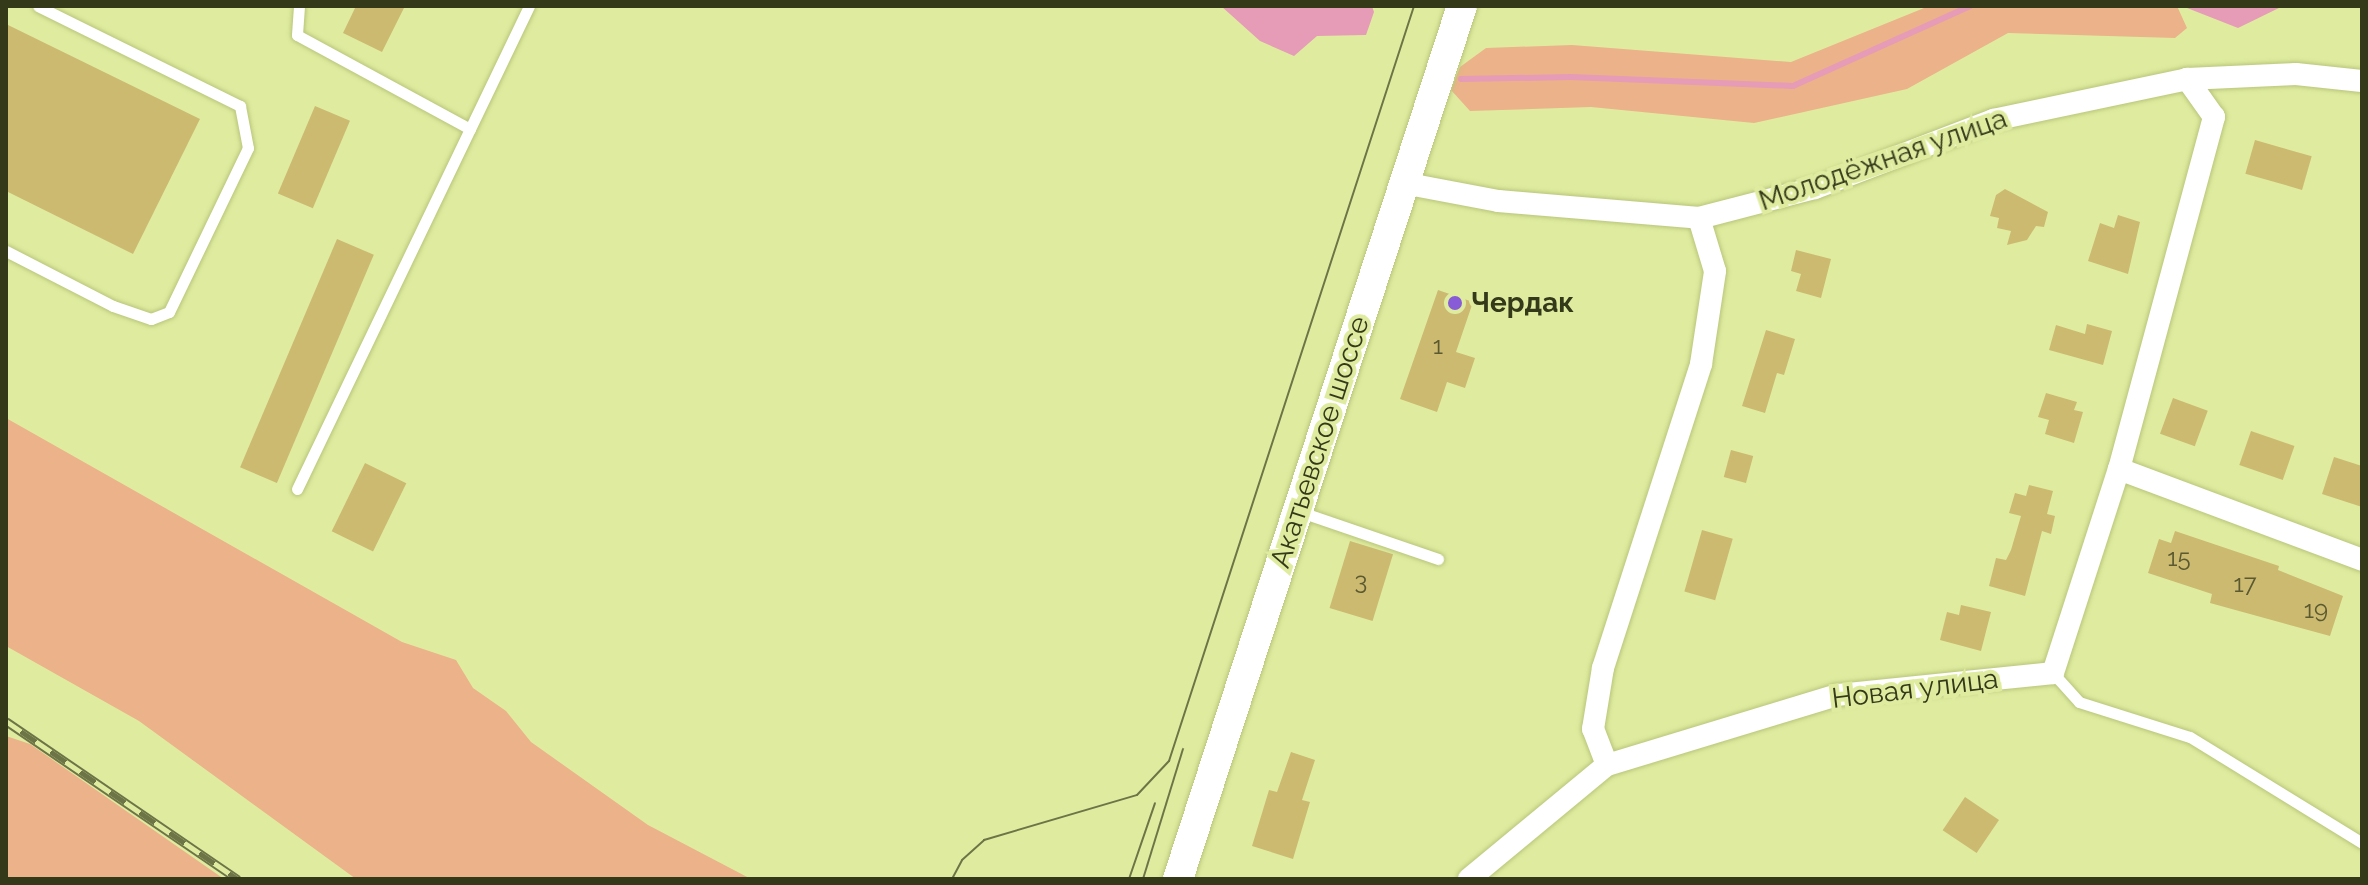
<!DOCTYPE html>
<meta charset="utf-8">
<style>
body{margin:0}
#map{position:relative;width:2368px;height:885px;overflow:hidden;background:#dfeca0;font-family:Raleway,sans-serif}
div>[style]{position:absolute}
.green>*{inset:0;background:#ecb289}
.water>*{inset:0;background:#e69bb6}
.stream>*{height:6px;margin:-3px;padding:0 3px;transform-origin:3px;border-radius:3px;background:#e69bb6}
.building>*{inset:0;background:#ccba71;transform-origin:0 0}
.roads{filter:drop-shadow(0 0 2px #b8c57a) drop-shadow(0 0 2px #b8c57a)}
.service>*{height:11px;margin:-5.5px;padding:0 5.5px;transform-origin:5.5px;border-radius:5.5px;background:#fff}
.minor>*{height:22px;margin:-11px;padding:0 11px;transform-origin:11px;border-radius:11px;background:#fff}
.secondary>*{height:30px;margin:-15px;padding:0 15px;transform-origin:15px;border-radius:15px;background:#fff}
.tram>*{height:2px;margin:-1px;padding:0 1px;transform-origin:1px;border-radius:1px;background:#6d7547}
.rail>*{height:9px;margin-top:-4.5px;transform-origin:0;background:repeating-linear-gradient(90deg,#dfeca0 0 18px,#6d7547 0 36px);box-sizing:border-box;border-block:2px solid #6d7547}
.dots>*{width:22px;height:22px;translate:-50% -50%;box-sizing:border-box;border:4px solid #dfeca0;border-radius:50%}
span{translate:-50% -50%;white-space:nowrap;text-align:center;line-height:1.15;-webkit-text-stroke:8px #dfeca0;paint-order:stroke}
.number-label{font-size:24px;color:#5a5930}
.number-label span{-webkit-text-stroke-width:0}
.street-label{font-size:28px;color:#34391a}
.poi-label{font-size:28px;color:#34391a;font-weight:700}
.left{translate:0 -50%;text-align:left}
.frame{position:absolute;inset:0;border:8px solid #34391a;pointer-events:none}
</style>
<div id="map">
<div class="green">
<i style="clip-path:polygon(1929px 6px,2177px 6px,2187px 28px,2175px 38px,2008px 33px,1907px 89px,1754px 123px,1591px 107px,1470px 111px,1451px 90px,1460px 67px,1486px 48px,1572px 45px,1791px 62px)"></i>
<i style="clip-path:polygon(6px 418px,402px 642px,456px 660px,473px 688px,506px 711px,531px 742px,648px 825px,751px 879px,356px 879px,139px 721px,6px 646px)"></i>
<i style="clip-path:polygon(6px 736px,30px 744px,224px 879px,6px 879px)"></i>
</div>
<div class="water">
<i style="clip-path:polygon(1221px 6px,1372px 6px,1374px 12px,1366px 35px,1317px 36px,1294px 56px,1260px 41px)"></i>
<i style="clip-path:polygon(2182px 6px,2283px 6px,2238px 28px)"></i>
</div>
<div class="stream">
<i style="left:1461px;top:79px;width:110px;rotate:-1deg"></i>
<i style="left:1571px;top:77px;width:222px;rotate:2.3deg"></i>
<i style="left:1793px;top:86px;width:194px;rotate:-24.3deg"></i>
</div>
<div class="building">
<i style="clip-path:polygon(356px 6px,405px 6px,382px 52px,343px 33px)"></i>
<i style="clip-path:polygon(6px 24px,200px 119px,133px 254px,6px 191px)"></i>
<i style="left:315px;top:106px;width:38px;height:95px;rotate:23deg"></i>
<i style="left:2255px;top:140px;width:59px;height:35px;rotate:16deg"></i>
<i style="clip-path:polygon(2005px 189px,2048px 212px,2044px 227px,2036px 226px,2027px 240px,2007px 245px,2011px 231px,1997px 228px,1999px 218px,1990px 216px,1996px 195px)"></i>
<i style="clip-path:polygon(2118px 215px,2140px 222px,2128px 274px,2088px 261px,2100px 223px,2114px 228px)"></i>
<i style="left:337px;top:239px;width:40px;height:248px;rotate:23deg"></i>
<i style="clip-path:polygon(1796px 250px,1831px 259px,1821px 298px,1796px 291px,1801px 274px,1791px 271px)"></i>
<i style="clip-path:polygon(1438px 290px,1473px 302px,1456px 352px,1475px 358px,1465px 388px,1447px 382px,1437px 412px,1400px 399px)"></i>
<i style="clip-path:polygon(2087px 324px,2112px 331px,2103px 365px,2049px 350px,2056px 325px,2085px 334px)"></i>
<i style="clip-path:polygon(1766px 330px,1795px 339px,1784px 375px,1777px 373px,1765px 413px,1742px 406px)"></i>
<i style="clip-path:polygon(2046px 393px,2077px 402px,2074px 410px,2083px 412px,2074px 443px,2045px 434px,2049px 420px,2038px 417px)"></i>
<i style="left:2173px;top:398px;width:37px;height:38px;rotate:20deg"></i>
<i style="left:2251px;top:431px;width:46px;height:36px;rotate:19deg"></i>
<i style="left:1731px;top:450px;width:23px;height:28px;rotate:15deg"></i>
<i style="clip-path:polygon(2334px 457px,2362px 466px,2362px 507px,2322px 494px)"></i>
<i style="left:365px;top:463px;width:46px;height:76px;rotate:26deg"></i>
<i style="clip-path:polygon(2029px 485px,2053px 491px,2047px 514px,2055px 516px,2051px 534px,2042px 531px,2025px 596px,1989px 586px,1996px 558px,2006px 560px,2011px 550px,2021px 516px,2009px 513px,2015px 493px,2026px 496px)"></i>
<i style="left:1702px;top:530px;width:32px;height:64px;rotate:16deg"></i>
<i style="clip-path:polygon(2175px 531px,2279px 566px,2278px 570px,2343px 596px,2330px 636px,2210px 603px,2212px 594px,2148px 573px,2159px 539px,2171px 543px)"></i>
<i style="left:1350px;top:541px;width:45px;height:70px;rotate:17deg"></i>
<i style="clip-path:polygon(1961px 605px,1991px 612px,1981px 651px,1940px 640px,1947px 612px,1959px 615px)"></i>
<i style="clip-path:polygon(1291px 752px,1315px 760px,1302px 800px,1310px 802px,1293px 859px,1252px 846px,1269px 790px,1277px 792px)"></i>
<i style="left:1965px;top:797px;width:41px;height:40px;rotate:34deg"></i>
</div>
<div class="roads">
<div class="service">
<i style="left:299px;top:6px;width:29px;rotate:94deg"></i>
<i style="left:297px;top:35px;width:197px;rotate:28.5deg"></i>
<i style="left:6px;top:251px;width:120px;rotate:27.2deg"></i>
<i style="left:113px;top:306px;width:40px;rotate:18.9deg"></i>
<i style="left:151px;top:319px;width:19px;rotate:-21deg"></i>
<i style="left:169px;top:312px;width:182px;rotate:-64.3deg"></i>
<i style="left:248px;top:148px;width:43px;rotate:-100.8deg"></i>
<i style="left:240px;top:106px;width:225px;rotate:-153.7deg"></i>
<i style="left:297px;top:489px;width:536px;rotate:-64.34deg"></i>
<i style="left:1298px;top:511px;width:148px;rotate:18.9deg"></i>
<i style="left:2053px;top:673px;width:39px;rotate:48deg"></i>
<i style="left:2079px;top:702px;width:116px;rotate:17.5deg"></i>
<i style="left:2190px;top:737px;width:202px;rotate:31.6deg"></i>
</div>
<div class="minor">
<i style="left:1403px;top:183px;width:97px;rotate:10.7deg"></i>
<i style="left:1498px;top:201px;width:202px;rotate:4.8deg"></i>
<i style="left:1699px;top:218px;width:120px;rotate:-14.5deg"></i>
<i style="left:1815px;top:188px;width:191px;rotate:-20.9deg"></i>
<i style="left:1993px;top:120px;width:198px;rotate:-11.9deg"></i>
<i style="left:2187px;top:79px;width:109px;rotate:-2.6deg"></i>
<i style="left:2296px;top:74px;width:66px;rotate:6.1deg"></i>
<i style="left:2119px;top:469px;width:259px;rotate:20.5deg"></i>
<i style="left:1607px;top:765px;width:39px;rotate:-111deg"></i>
<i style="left:1593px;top:729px;width:62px;rotate:-80.7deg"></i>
<i style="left:1603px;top:668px;width:319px;rotate:-72.1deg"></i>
<i style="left:1701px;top:364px;width:94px;rotate:-81.4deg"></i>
<i style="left:1715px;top:271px;width:55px;rotate:-106.8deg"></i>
<i style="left:1469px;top:879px;width:179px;rotate:-39.6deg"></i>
<i style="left:1607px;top:765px;width:240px;rotate:-16.9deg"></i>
<i style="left:1837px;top:695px;width:217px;rotate:-5.8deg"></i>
<i style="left:2053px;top:673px;width:214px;rotate:-72.1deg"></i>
<i style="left:2119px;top:469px;width:365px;rotate:-74.9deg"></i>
<i style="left:2214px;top:117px;width:47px;rotate:-125.4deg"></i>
</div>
<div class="secondary">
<i style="left:1178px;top:879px;width:918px;rotate:-71.98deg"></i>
</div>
</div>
<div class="tram">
<i style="left:952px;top:879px;width:21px;rotate:-62deg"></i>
<i style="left:962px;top:860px;width:30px;rotate:-42deg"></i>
<i style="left:984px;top:840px;width:159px;rotate:-16.4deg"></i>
<i style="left:1137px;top:795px;width:47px;rotate:-46.7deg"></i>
<i style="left:1169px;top:761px;width:794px;rotate:-72.02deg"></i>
<i style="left:1129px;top:879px;width:80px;rotate:-71.1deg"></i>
<i style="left:1143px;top:879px;width:136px;rotate:-72.9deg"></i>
</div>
<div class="rail">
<i style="left:6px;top:721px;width:281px;rotate:34.3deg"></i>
</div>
<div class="dots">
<i style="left:1455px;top:303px;background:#875cd6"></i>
</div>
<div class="number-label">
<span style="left:1438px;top:346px">1</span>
<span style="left:2179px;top:558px">15</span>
<span style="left:1361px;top:581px">3</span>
<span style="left:2245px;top:584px">17</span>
<span style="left:2316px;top:610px">19</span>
</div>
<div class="street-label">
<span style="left:1883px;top:160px;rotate:-19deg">Молодёжная улица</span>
<span style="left:1320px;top:442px;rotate:-72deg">Акатьевское шоссе</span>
<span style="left:1915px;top:689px;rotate:-7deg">Новая улица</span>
</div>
<div class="poi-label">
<span class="left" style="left:1471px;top:303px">Чердак</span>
</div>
<div class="frame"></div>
</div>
